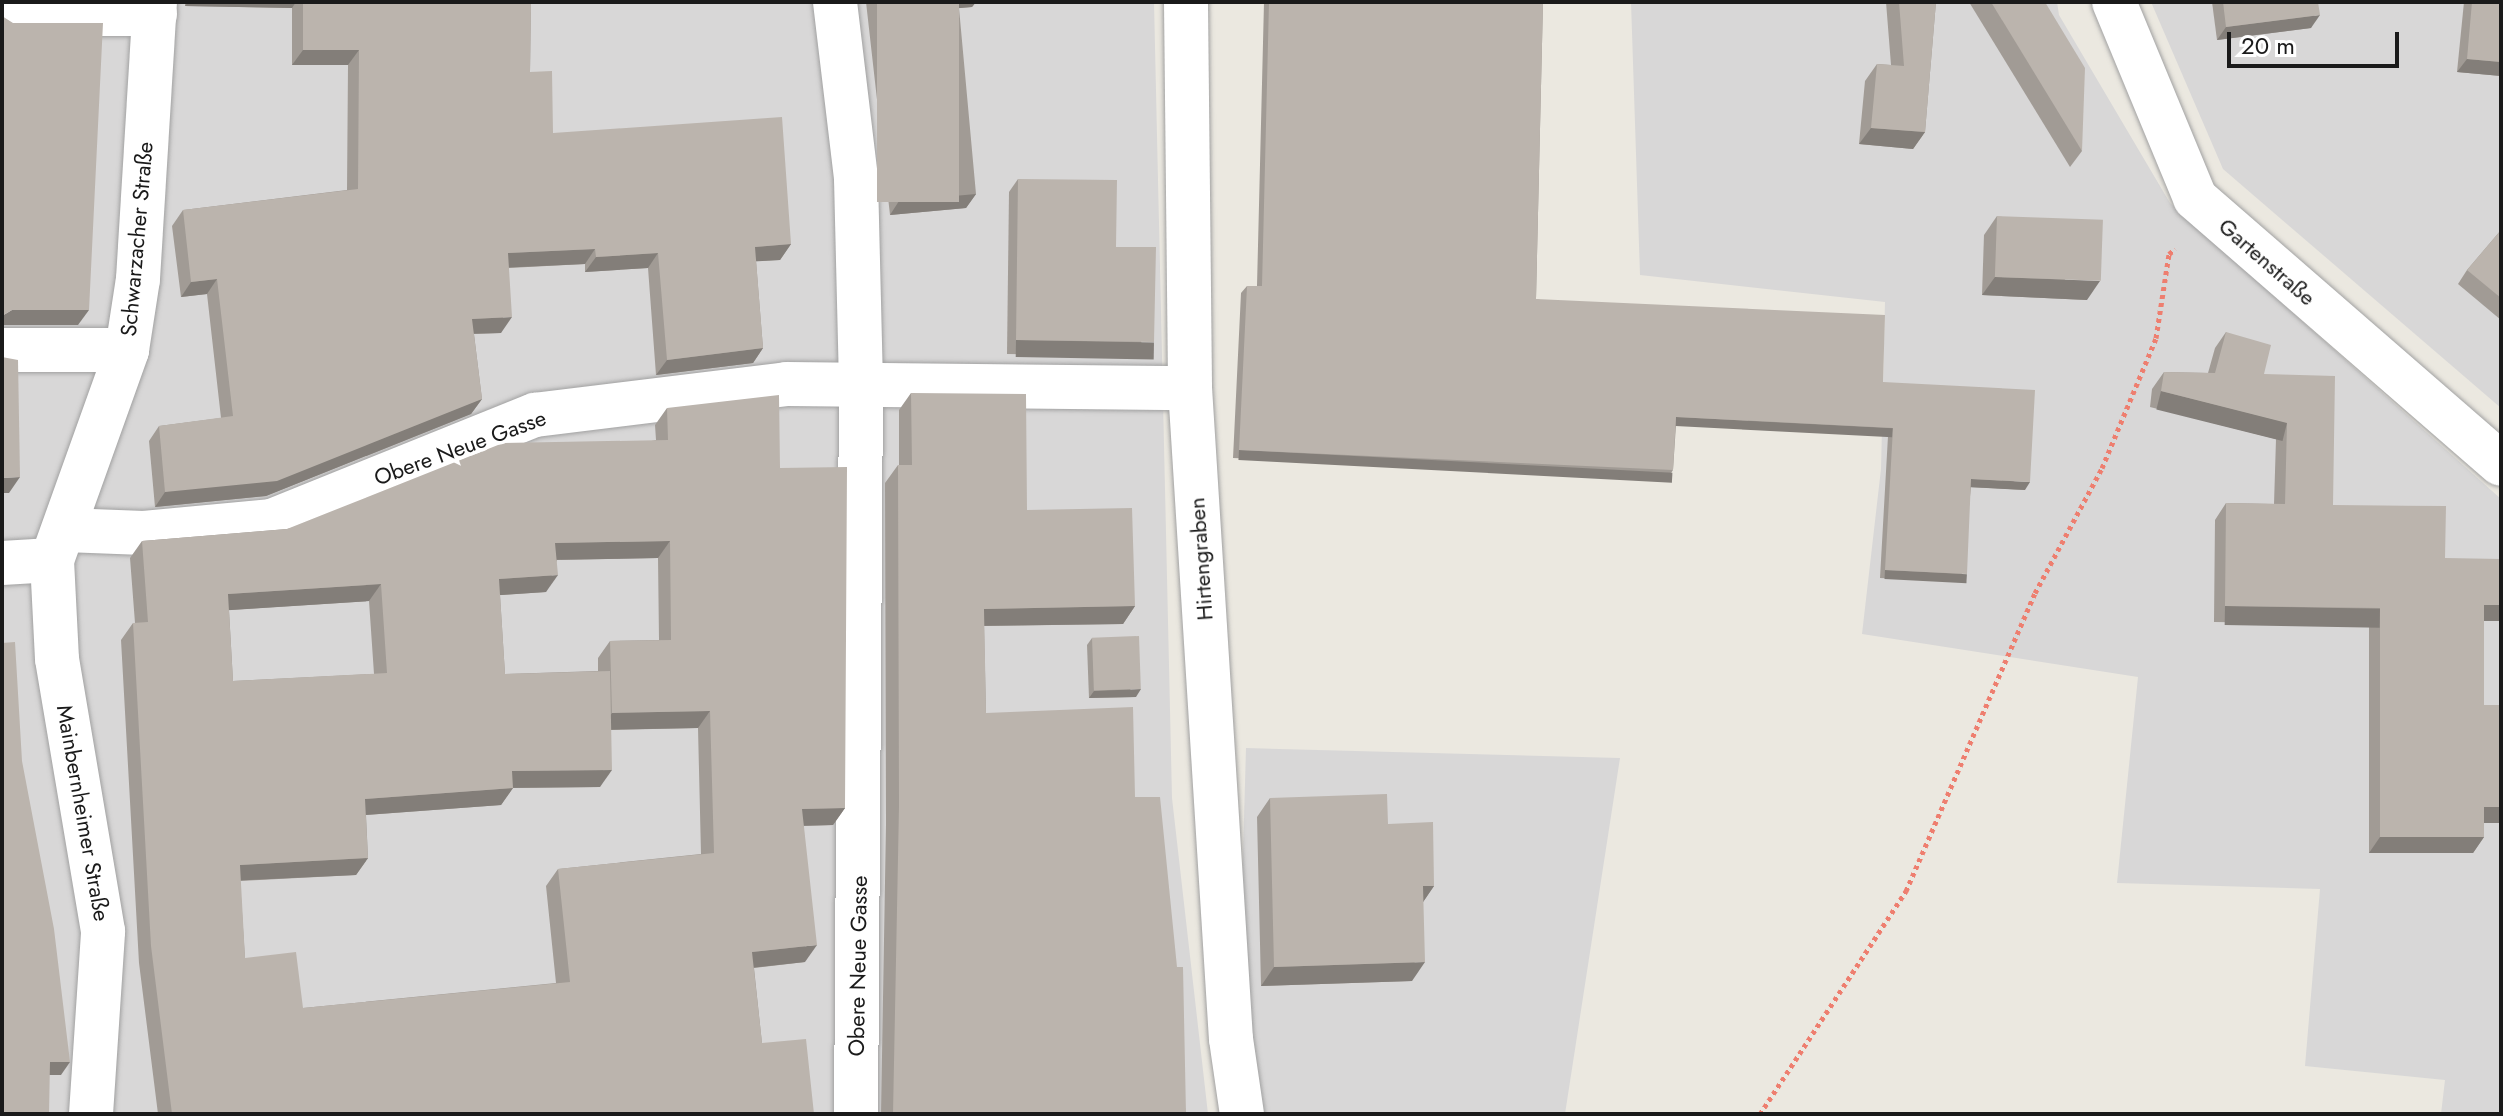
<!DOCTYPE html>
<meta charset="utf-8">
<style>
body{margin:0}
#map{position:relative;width:2503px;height:1116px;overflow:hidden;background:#ebe8e0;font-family:Jost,sans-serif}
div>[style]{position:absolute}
.residential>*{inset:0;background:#d8d7d7}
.path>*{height:5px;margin-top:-2.5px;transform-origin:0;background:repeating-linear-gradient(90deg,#ee7e6f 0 4px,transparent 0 8px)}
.roads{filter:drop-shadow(0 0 2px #a1a1a1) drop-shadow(0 0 2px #a1a1a1)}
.minor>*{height:44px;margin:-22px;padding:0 22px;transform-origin:22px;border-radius:22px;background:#fff}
.wall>*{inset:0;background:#a19b95}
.shaded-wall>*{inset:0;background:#837e79;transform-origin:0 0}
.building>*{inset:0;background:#bbb4ad;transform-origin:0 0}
span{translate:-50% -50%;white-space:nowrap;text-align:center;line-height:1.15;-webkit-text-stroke:7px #fff;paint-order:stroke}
.street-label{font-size:22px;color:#1a1a1a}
.frame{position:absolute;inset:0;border:4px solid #1a1a1a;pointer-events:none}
.scale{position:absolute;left:2227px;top:32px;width:172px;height:36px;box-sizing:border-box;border:4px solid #1a1a1a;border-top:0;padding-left:10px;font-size:24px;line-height:28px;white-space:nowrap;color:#1a1a1a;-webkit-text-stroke:6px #fff;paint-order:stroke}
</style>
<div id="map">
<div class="residential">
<i style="clip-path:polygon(2px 2px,1154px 2px,1172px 798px,1208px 1114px,2px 1114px)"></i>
<i style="clip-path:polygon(1631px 2px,2057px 2px,2059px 15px,2170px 203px,2501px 499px,2501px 1114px,2441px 1114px,2445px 1080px,2305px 1066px,2320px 889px,2117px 883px,2138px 677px,1862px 634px,1881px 469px,1885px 302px,1640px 275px)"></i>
<i style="clip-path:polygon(2151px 2px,2501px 2px,2501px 408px,2223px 169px)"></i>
<i style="clip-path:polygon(1246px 748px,1620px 758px,1565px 1114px,1259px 1114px,1240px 960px)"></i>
</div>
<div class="path">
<i style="left:1760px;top:1114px;width:267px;rotate:-56.8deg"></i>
<i style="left:1906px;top:891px;width:325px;rotate:-66.6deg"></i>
<i style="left:2035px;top:593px;width:142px;rotate:-61.8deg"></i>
<i style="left:2102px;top:468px;width:141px;rotate:-67.4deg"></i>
<i style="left:2156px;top:338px;width:85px;rotate:-81.2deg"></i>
<i style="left:2169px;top:254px;width:8px;rotate:-40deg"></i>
</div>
<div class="roads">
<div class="minor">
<i style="left:835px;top:2px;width:178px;rotate:83.2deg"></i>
<i style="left:856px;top:179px;width:207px;rotate:88.6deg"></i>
<i style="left:861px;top:386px;width:728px;rotate:90.39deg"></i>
<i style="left:1186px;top:2px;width:386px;rotate:89.4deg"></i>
<i style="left:1190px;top:388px;width:652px;rotate:86.4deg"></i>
<i style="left:1231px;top:1039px;width:76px;rotate:81.7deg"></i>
<i style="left:2114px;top:2px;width:212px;rotate:67.5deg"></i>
<i style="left:2195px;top:198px;width:405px;rotate:41deg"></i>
<i style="left:2px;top:13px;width:153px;rotate:0.4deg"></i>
<i style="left:2px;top:350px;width:125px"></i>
<i style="left:65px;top:530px;width:79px;rotate:2.2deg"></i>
<i style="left:144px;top:533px;width:129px;rotate:-5.4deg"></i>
<i style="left:272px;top:521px;width:284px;rotate:-22deg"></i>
<i style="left:535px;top:415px;width:253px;rotate:-7deg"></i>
<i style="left:786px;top:384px;width:404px;rotate:0.6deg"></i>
<i style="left:2px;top:563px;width:50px;rotate:-3.4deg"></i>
<i style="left:91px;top:1114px;width:183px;rotate:-86.2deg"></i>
<i style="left:103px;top:931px;width:276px;rotate:-99.6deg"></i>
<i style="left:57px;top:659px;width:99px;rotate:-92.9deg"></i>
<i style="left:52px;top:560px;width:223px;rotate:-70.3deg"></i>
<i style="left:127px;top:350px;width:72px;rotate:-81.2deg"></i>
<i style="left:138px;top:279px;width:278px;rotate:-86.5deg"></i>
</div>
</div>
<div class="wall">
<i style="clip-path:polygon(185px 2px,531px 2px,530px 72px,553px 133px,791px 244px,780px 260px,756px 261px,763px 348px,753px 363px,656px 375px,648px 268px,585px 272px,585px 264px,509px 268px,501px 333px,474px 334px,482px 399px,471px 414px,266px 496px,155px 507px,149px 441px,159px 426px,221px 418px,207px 294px,181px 297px,172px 226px,183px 210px,347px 190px,348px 65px,292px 65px,292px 8px,185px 6px)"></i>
<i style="clip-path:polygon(866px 2px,976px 2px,972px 7px,959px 8px,976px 194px,966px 208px,890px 215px)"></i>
<i style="clip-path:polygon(1264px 2px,1543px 2px,1536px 299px,1883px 382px,2025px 490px,1971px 487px,1961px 582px,1880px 578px,1888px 436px,1676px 425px,1673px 470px,1668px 478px,1233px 458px,1241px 293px,1247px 286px,1257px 286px)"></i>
<i style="clip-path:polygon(1886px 2px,1936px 2px,1925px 132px,1913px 149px,1859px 144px,1865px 81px,1877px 64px,1891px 65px)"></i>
<i style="clip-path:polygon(1969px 2px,2045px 2px,2082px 151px,2070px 167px)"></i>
<i style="clip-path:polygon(2212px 2px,2318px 2px,2311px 28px,2217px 40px)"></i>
<i style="clip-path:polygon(2464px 2px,2501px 2px,2501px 76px,2457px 72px)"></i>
<i style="clip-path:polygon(1018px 179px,1116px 247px,1145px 356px,1007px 354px,1009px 192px)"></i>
<i style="clip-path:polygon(1997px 216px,2087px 300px,1982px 295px,1984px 235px)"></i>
<i style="clip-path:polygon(2501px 230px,2501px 320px,2458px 284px,2467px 270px)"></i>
<i style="clip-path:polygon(2226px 332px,2264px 374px,2333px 505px,2445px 558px,2501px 621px,2484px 621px,2484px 705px,2501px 705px,2501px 823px,2484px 823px,2484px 837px,2473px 853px,2369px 853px,2369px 624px,2214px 622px,2215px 520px,2226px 503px,2274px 504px,2276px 439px,2150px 407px,2152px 389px,2164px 372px,2208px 373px,2215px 348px)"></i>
<i style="clip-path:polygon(911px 393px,1027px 510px,1135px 606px,1123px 624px,984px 626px,986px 713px,1135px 797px,1186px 1114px,881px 1114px,886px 824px,885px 483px,898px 465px,899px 465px,899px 410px)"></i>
<i style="clip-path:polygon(evenodd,667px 408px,780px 468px,845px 808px,833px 825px,804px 826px,805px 962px,754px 968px,762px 1043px,814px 1114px,158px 1114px,139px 963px,121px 640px,133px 623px,135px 623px,130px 558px,142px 541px,287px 529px,656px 440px,655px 425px,667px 408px,658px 558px,659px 640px,610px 641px,598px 658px,598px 671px,505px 674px,500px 595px,546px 592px,557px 560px,658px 558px,667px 408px,369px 601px,374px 674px,233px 681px,229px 610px,369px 601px,667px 408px,698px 728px,701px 854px,558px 869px,546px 886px,556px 983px,303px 1008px,245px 958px,240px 881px,356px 875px,368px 858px,366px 815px,501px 805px,513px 788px,600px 787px,611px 730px,698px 728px)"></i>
<i style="clip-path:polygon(1092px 638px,1136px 697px,1089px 698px,1087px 645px)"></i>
<i style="clip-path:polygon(1270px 798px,1388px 824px,1434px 886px,1423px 902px,1412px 981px,1261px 986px,1257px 817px)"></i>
</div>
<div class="shaded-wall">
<i style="clip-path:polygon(188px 2px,296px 2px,292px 8px,185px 6px)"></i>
<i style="clip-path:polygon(954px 2px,976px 2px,972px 7px,949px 9px)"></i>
<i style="clip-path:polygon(2320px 15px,2311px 28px,2217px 40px,2226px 27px)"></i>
<i style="clip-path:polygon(303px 50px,359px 50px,348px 65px,292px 65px)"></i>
<i style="clip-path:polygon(2467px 59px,2501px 62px,2501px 76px,2457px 72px)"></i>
<i style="clip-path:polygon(1871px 128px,1925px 132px,1913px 149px,1859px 144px)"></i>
<i style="clip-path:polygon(976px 194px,966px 208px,890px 215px,899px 201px)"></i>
<i style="clip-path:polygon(791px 244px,780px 260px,745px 262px,755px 247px)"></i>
<i style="clip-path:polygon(595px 249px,585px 264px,498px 268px,508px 253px)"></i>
<i style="clip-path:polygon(658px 253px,648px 268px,585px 272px,596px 257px)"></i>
<i style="clip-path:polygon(1995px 277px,2100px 281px,2087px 300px,1982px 295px)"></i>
<i style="clip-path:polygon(217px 279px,207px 294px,181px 297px,191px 282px)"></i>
<i style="clip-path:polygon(12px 310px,89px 310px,78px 325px,2px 325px,2px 316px)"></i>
<i style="clip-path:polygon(512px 317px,501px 333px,462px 334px,472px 319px)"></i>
<i style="left:1016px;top:340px;width:138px;height:17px;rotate:1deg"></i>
<i style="clip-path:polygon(763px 348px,753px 363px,656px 375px,667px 360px)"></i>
<i style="left:2161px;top:391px;width:130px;height:19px;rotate:14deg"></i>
<i style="clip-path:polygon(482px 399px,471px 414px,266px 496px,155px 507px,165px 492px)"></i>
<i style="left:1676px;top:417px;width:217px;height:9px;rotate:3deg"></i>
<i style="left:1239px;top:450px;width:434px;height:10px;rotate:3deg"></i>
<i style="clip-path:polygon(20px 477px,9px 493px,2px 493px,2px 478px)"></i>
<i style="clip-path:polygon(1971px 479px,2030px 482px,2025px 490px,1966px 487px)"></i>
<i style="clip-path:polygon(670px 541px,658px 558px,543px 560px,555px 543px)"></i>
<i style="left:1885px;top:570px;width:82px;height:9px;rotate:3deg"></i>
<i style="clip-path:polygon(558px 575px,546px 592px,487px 596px,499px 579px)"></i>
<i style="clip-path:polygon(381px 584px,369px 601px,216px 611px,228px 594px)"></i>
<i style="clip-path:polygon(2484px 605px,2501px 605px,2501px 621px,2472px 621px)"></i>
<i style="clip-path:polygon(1135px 606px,1123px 624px,971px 626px,984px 609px)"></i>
<i style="left:2225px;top:606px;width:155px;height:19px;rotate:1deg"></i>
<i style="clip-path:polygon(1141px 689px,1136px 697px,1089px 698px,1094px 691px)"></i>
<i style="clip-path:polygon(710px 711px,698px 728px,600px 730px,612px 713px)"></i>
<i style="clip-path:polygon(612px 770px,600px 787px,500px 788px,512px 771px)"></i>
<i style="clip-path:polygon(513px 788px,501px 805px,353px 816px,365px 799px)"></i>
<i style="clip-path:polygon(2484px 807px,2501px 807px,2501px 823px,2473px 823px)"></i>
<i style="clip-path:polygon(845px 808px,833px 825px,791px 826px,802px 809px)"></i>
<i style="clip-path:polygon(2380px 837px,2484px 837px,2473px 853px,2369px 853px)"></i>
<i style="clip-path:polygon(368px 858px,356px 875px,228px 881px,240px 865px)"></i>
<i style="clip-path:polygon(1423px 886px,1434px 886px,1421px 905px)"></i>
<i style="clip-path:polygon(817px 945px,805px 962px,741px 969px,752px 952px)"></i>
<i style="clip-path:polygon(1425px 962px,1412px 981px,1261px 986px,1274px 967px)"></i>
<i style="clip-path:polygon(50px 1062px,70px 1062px,61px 1075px,40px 1075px)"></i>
</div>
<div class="building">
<i style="clip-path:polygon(303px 2px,531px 2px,530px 72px,552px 71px,553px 133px,782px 117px,791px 244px,755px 247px,763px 348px,667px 360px,658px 253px,596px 257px,595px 249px,508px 253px,512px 317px,472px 319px,482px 399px,277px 481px,165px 492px,159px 426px,233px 416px,217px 279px,191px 282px,183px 210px,358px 189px,359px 50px,303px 50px)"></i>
<i style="left:877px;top:2px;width:82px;height:200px"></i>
<i style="clip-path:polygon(1269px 2px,1543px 2px,1536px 299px,1885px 315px,1883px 382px,2035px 390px,2030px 482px,1971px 479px,1967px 574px,1885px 570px,1893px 428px,1676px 417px,1673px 470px,1239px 450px,1247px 286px,1262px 286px)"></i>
<i style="clip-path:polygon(1899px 2px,1936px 2px,1925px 132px,1871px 128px,1877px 64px,1904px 66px)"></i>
<i style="clip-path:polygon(1991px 2px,2045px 2px,2085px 68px,2082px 151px)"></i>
<i style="clip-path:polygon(2223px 2px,2318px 2px,2320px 15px,2226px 27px)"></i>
<i style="clip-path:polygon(2472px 2px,2501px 2px,2501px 62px,2467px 59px)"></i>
<i style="clip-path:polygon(2px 16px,13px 23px,103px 23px,89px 310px,12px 310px,2px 316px)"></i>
<i style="clip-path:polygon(1018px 179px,1117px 180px,1116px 247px,1156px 247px,1154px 342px,1016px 340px)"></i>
<i style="left:1997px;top:216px;width:106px;height:61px;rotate:2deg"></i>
<i style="clip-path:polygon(2501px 230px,2501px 298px,2467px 270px)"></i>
<i style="clip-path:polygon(2226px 332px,2271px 345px,2264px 374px,2335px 376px,2333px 505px,2446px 506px,2445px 558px,2501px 559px,2501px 605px,2484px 605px,2484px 705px,2501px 705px,2501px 807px,2484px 807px,2484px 837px,2380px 837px,2380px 608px,2225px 606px,2226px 503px,2285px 504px,2287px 423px,2161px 391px,2164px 372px,2215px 373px)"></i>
<i style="clip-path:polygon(2px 357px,18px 360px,20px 477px,2px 478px)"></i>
<i style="clip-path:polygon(911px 393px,1026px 394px,1027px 510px,1132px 508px,1135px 606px,984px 609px,986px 713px,1133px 707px,1135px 797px,1160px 797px,1177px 967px,1183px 967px,1186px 1114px,893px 1114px,899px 806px,898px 465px,912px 465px)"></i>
<i style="clip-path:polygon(evenodd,779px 395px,780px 468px,847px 467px,845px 808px,802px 809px,817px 945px,752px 952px,762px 1043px,806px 1039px,814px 1114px,172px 1114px,151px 946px,133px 623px,148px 622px,142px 541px,287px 529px,503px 443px,668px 440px,667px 408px,779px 395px,670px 541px,671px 640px,610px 641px,612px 713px,710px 711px,714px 853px,558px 869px,570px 982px,303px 1008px,296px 952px,245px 958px,240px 865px,368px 858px,365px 799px,513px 788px,512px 771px,612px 770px,610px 671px,505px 674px,499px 579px,558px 575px,555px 543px,670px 541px,779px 395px,381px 584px,387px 673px,233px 681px,228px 594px,381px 584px)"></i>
<i style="left:1139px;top:636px;width:53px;height:47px;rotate:88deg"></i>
<i style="clip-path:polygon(15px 642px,22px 761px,54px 929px,70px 1062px,50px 1062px,49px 1114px,2px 1114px,2px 643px)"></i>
<i style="clip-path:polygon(1387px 794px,1388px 824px,1433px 822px,1434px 886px,1423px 886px,1425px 962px,1274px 967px,1270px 798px)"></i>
</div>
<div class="street-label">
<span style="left:137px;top:239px;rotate:-85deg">Schwarzacher Straße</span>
<span style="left:2267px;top:262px;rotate:41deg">Gartenstraße</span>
<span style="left:460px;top:448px;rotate:-20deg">Obere Neue Gasse</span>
<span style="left:1201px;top:559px;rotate:-94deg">Hirtengraben</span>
<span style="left:83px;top:813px;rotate:80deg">Mainbernheimer Straße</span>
<span style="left:858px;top:966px;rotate:-89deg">Obere Neue Gasse</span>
</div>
<div class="frame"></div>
<div class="scale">20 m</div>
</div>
